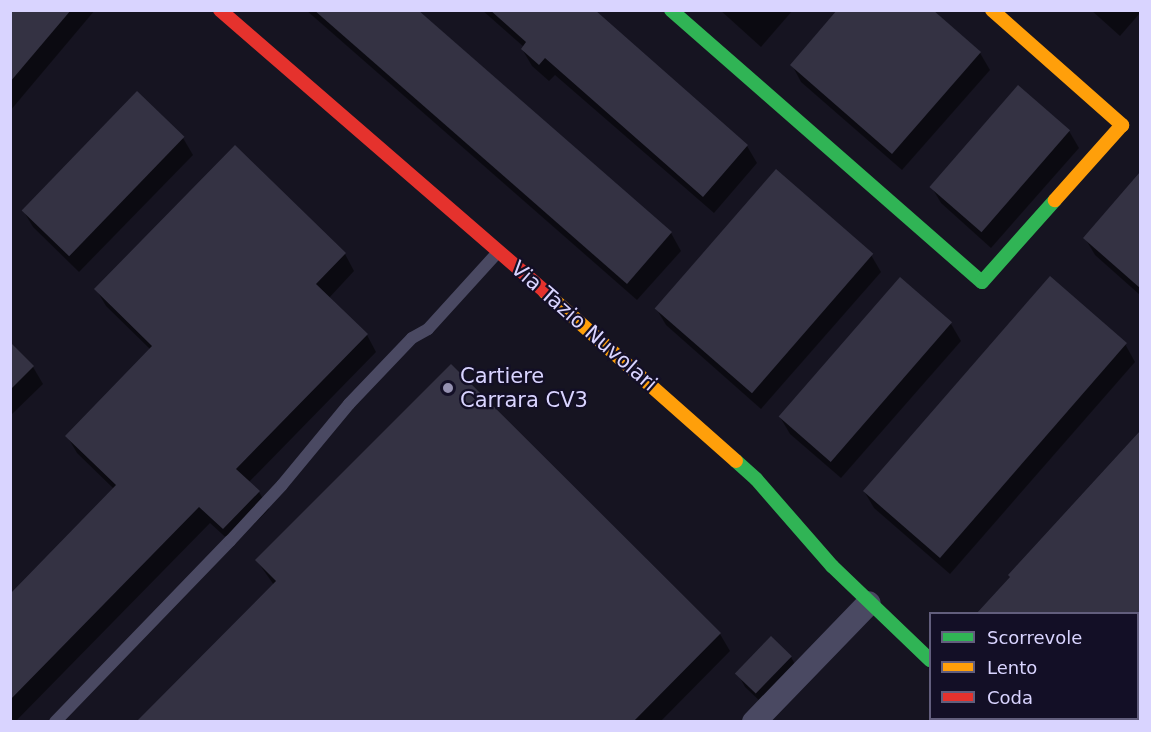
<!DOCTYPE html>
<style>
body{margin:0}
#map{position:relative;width:1151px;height:732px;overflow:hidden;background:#161421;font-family:"DejaVu Sans",sans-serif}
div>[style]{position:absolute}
.shadow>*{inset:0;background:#0007}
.building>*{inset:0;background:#343243;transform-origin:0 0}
.lane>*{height:12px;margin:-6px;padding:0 6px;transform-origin:6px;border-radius:6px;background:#4a4962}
.street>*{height:24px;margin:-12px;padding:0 12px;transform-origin:12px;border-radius:12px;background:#4a4962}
.fast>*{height:14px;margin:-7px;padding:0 7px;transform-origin:7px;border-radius:7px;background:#30b455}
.slow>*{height:14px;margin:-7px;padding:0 7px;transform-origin:7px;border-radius:7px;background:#ff9f0a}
.jam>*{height:14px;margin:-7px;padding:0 7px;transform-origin:7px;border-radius:7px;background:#e5322d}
.dots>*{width:16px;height:16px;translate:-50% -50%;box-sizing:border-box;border:3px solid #130f26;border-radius:50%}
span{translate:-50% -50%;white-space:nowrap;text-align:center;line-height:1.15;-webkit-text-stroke:4.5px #130f26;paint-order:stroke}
.street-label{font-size:21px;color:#d9d4ff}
.poi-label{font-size:21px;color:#d9d4ff}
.left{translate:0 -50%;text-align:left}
.frame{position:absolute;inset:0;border:12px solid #d9d4ff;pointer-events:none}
.legend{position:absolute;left:929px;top:612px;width:210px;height:108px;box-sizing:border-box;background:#130f26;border:2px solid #625e7d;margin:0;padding:8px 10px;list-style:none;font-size:18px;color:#d9d4ff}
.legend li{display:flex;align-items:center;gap:12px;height:30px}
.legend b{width:30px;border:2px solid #625e7d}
</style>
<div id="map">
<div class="shadow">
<i style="clip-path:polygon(10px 10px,95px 10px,10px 111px)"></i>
<i style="clip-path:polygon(306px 10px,416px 10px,671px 233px,681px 251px,637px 300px)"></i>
<i style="clip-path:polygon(482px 10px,592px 10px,747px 146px,757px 163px,714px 213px,555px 75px,549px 81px,532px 66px,522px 49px,524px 47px)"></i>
<i style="clip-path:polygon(720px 10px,793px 10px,761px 47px)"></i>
<i style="clip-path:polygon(1091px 10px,1140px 10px,1140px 13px,1120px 36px)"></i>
<i style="clip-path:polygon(980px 53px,990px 70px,902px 170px,801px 82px,792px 65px)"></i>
<i style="clip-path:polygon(1069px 131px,1079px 148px,991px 248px,941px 203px,931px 186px)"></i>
<i style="clip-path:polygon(183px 138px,193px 155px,79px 272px,33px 227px,23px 210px)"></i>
<i style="clip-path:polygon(1140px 175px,1140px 295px,1095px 255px,1085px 238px)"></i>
<i style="clip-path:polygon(345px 254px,354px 271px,329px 298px,367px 335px,376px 352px,249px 482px,259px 492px,269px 509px,234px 545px,210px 523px,15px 722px,10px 717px,10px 596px,114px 489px,77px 453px,67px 436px,151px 350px,106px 306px,96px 289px)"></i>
<i style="clip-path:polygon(871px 255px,881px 272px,761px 409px,666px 325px,656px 308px)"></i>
<i style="clip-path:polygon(951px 324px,961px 341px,841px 478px,790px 434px,780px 417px)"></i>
<i style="clip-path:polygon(10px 344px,33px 367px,43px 384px,10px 416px)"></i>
<i style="clip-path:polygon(1125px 344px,1135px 362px,950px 574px,874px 508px,864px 491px)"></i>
<i style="clip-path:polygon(451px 366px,720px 634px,730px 651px,660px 722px,138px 722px,274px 585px,257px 561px)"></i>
<i style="clip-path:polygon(1133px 441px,1140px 448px,1140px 711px,1138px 714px)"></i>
<i style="clip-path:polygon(791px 657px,797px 668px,763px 704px,745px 687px,739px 676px)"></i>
<i style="clip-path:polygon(1091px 718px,1133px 718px,1130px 722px,1094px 722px)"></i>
</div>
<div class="building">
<i style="clip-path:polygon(10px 10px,71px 10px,10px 82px)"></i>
<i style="clip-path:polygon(314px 10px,418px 10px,672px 232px,627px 284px)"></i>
<i style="clip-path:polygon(490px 10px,595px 10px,748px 145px,703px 197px,545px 58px,539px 65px,521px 49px,526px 42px)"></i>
<i style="clip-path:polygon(837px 10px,933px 10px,981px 52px,892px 154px,790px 65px)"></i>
<i style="left:1018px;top:85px;width:69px;height:135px;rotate:41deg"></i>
<i style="left:137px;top:91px;width:66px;height:166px;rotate:44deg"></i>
<i style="clip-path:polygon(235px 145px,346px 253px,316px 284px,368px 334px,236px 469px,260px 491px,223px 529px,199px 507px,10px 700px,10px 594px,116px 485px,65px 436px,152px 346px,94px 289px)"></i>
<i style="left:776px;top:169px;width:129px;height:185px;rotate:41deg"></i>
<i style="clip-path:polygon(1140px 172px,1140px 288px,1083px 238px)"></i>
<i style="left:1050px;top:276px;width:102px;height:285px;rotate:41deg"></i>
<i style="left:900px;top:277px;width:69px;height:185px;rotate:41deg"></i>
<i style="clip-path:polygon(10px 342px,34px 366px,10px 390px)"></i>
<i style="clip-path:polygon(451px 364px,721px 633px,633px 722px,136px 722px,276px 581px,255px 560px)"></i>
<i style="clip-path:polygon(1140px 431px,1140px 614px,976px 614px,1010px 577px,1008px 575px)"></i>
<i style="left:771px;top:636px;width:29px;height:52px;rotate:44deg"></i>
</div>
<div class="lane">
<i style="left:55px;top:722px;width:252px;rotate:-46deg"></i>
<i style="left:230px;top:541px;width:76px;rotate:-47.1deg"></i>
<i style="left:282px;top:485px;width:105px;rotate:-50.4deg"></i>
<i style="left:349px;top:404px;width:91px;rotate:-46.3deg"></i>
<i style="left:412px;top:338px;width:18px;rotate:-29deg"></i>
<i style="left:428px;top:329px;width:104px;rotate:-47.7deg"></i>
</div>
<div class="street">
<i style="left:997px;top:718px;width:6px;rotate:45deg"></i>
<i style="left:754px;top:722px;width:165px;rotate:-46deg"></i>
</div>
<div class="fast">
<i style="left:671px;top:10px;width:413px;rotate:41.2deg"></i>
<i style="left:982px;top:282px;width:110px;rotate:-48.3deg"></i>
<i style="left:736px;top:461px;width:27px;rotate:42deg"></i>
<i style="left:756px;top:479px;width:116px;rotate:48.9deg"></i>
<i style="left:832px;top:566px;width:136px;rotate:43.8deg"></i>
</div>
<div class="slow">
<i style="left:992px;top:10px;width:174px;rotate:41.5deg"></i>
<i style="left:1122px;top:125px;width:101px;rotate:131.8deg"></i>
<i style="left:545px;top:292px;width:255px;rotate:41.5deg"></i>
</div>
<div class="jam">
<i style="left:220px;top:10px;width:430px;rotate:40.9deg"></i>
</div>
<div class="dots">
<i style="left:448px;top:388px;background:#9591b1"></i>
</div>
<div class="street-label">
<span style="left:584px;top:326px;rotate:41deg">Via Tazio Nuvolari</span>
</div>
<div class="poi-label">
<span class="left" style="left:460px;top:388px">Cartiere<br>Carrara CV3</span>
</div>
<div class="frame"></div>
<ul class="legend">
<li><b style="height:8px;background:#30b455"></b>Scorrevole</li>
<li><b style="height:8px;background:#ff9f0a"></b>Lento</li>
<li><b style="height:8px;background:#e5322d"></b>Coda</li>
</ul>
</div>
